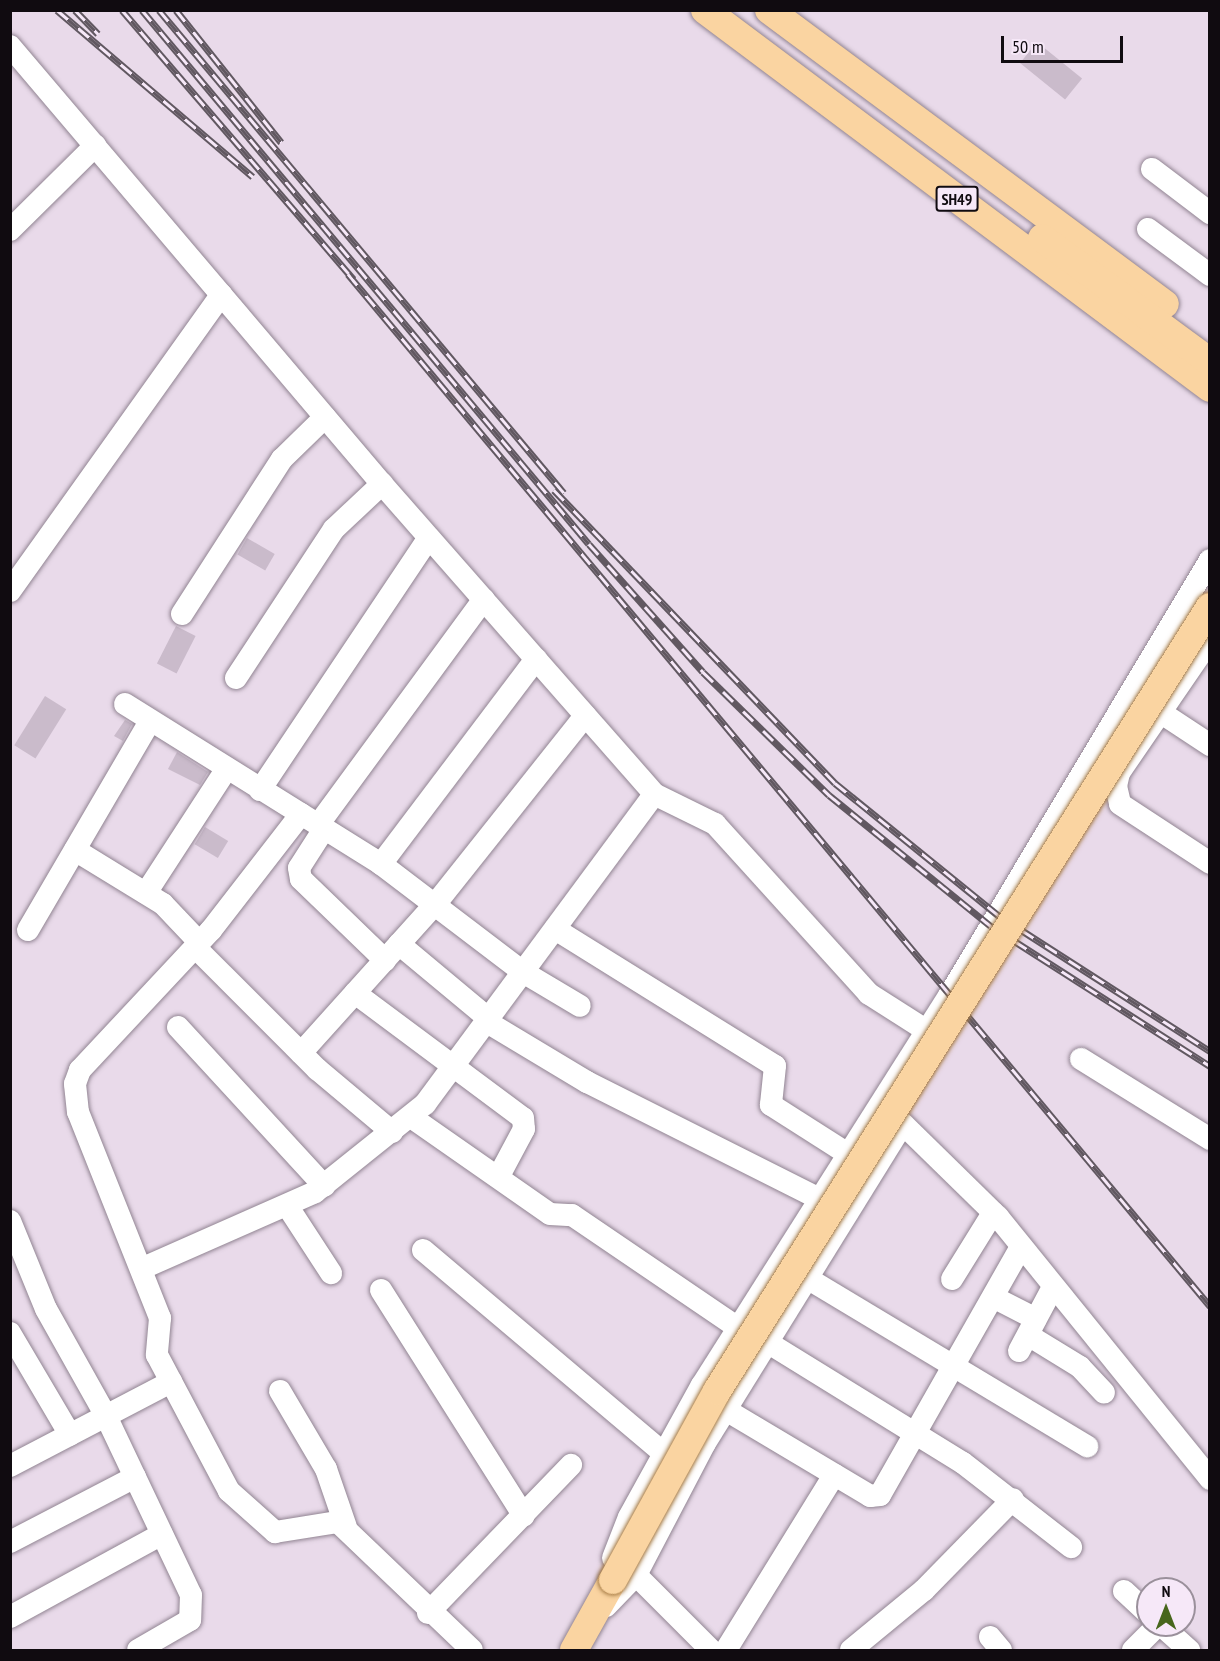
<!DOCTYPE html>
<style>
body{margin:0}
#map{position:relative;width:1220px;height:1661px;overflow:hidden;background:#e9daea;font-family:"PT Sans Narrow",sans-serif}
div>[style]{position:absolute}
.building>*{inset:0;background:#cabbcb;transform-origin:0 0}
.roads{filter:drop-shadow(0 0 2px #918492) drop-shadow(0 0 2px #918492)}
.minor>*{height:22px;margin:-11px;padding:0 11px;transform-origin:11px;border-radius:11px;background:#fff}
.major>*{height:28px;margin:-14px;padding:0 14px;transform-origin:14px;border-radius:14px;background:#fad4a1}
.rail>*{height:7px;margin-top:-3.5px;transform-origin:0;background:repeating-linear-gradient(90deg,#f6e8f8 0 14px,#615861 0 28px);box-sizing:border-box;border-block:2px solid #615861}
.bridges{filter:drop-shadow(0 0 2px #a67b45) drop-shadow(0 0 2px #a67b45)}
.major-bridge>*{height:28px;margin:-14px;padding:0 14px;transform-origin:14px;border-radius:14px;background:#fad4a1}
span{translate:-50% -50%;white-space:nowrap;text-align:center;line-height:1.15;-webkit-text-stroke:4.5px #f6e8f8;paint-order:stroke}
.shield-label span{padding:2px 4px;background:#f6e8f8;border:2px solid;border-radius:4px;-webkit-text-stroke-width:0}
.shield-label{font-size:16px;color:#100b10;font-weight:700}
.frame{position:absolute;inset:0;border:12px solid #100b10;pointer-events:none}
.north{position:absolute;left:1136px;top:1577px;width:60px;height:60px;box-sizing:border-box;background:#f6e8f8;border:2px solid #9a909b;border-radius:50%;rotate:0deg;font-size:16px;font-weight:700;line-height:24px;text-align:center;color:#100b10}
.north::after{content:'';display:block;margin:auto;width:21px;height:27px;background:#47661c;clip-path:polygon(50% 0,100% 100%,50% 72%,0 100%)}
.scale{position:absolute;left:1001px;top:36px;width:122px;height:27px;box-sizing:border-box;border:3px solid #100b10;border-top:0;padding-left:8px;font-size:18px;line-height:21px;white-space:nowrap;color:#100b10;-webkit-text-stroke:4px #f6e8f8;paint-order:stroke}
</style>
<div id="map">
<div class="building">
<i style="left:1037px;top:42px;width:58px;height:27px;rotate:39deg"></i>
<i style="left:247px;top:538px;width:32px;height:19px;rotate:30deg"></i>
<i style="left:176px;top:626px;width:22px;height:42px;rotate:27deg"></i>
<i style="left:45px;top:696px;width:25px;height:58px;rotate:32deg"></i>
<i style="clip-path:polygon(125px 720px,132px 724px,123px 741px,114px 736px)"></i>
<i style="clip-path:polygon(177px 752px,208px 772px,200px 785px,168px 769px)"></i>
<i style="left:205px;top:827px;width:27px;height:20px;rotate:31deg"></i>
</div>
<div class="roads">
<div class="minor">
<i style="left:10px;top:46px;width:575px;rotate:49.66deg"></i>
<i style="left:382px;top:484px;width:412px;rotate:48.7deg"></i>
<i style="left:654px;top:794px;width:68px;rotate:26.2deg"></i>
<i style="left:715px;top:824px;width:229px;rotate:47.8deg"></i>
<i style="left:869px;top:994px;width:65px;rotate:32.5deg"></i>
<i style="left:1152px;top:169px;width:73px;rotate:37.2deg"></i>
<i style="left:1148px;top:229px;width:77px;rotate:36.6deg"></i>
<i style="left:10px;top:230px;width:120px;rotate:-44.7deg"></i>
<i style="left:10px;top:591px;width:364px;rotate:-54.5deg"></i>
<i style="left:182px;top:614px;width:184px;rotate:-57.2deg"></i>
<i style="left:282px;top:459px;width:60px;rotate:-44.3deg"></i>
<i style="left:1210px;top:640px;width:161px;rotate:124.4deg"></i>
<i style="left:1119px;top:773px;width:13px;rotate:103deg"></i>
<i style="left:1116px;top:786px;width:18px;rotate:77deg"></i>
<i style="left:1120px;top:804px;width:108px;rotate:33.2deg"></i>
<i style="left:236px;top:678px;width:178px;rotate:-56.7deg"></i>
<i style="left:334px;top:529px;width:66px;rotate:-43.2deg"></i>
<i style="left:125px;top:704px;width:302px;rotate:32deg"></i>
<i style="left:381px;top:864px;width:178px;rotate:37.3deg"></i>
<i style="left:523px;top:972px;width:66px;rotate:30.8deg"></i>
<i style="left:1160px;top:712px;width:60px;rotate:33.4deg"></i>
<i style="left:260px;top:790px;width:303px;rotate:-56.2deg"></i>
<i style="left:301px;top:814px;width:147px;rotate:127.8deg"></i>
<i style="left:211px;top:930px;width:192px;rotate:133.1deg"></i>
<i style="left:80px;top:1070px;width:15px;rotate:110deg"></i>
<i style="left:75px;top:1084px;width:28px;rotate:84deg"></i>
<i style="left:78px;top:1112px;width:222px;rotate:68.3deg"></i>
<i style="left:160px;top:1318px;width:37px;rotate:95deg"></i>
<i style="left:157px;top:1355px;width:154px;rotate:62.1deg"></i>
<i style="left:229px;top:1491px;width:62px;rotate:41.7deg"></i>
<i style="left:275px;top:1532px;width:64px;rotate:-9deg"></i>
<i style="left:338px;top:1522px;width:185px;rotate:43.7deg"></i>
<i style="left:318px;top:825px;width:280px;rotate:-53.7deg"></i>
<i style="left:324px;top:829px;width:46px;rotate:122.7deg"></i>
<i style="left:299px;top:868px;width:11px;rotate:80deg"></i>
<i style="left:301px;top:879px;width:117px;rotate:44deg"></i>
<i style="left:75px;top:850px;width:103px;rotate:31.5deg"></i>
<i style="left:163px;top:904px;width:52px;rotate:46.5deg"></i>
<i style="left:381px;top:864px;width:257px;rotate:-52.9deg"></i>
<i style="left:146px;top:893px;width:147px;rotate:-57deg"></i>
<i style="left:555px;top:929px;width:259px;rotate:31.9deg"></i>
<i style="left:775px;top:1066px;width:39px;rotate:96deg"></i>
<i style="left:771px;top:1105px;width:91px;rotate:32.5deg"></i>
<i style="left:28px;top:930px;width:242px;rotate:-59.7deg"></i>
<i style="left:399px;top:944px;width:117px;rotate:39.8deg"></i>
<i style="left:195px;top:947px;width:173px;rotate:45deg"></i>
<i style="left:317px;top:1069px;width:98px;rotate:40deg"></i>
<i style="left:355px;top:993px;width:209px;rotate:36.7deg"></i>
<i style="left:523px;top:1118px;width:11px;rotate:85deg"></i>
<i style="left:524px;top:1129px;width:51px;rotate:118.1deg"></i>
<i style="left:487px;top:1022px;width:117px;rotate:31deg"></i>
<i style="left:587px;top:1082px;width:261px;rotate:26.7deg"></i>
<i style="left:178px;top:1027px;width:216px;rotate:47.4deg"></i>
<i style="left:301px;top:1053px;width:203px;rotate:-48deg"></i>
<i style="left:437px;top:902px;width:238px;rotate:-51.5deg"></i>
<i style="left:1081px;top:1059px;width:152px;rotate:31.8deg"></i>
<i style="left:411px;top:1117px;width:169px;rotate:34.9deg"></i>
<i style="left:550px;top:1214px;width:22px;rotate:3deg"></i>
<i style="left:572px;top:1215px;width:201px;rotate:34.2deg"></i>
<i style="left:288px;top:1207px;width:79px;rotate:56.9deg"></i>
<i style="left:10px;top:1221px;width:95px;rotate:67.8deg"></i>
<i style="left:46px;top:1309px;width:123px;rotate:60.7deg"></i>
<i style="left:106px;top:1416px;width:198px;rotate:64.6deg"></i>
<i style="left:191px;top:1595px;width:25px;rotate:92deg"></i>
<i style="left:190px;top:1620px;width:60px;rotate:150deg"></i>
<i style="left:423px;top:1250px;width:316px;rotate:40.2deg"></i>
<i style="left:143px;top:1268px;width:188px;rotate:-23.8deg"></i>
<i style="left:315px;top:1192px;width:141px;rotate:-38.7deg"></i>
<i style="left:425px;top:1104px;width:385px;rotate:-53.5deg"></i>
<i style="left:807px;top:1278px;width:327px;rotate:31deg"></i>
<i style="left:952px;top:1279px;width:78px;rotate:-58.2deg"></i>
<i style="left:381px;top:1290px;width:267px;rotate:57.7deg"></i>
<i style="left:993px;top:1297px;width:48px;rotate:27.1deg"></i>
<i style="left:10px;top:1333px;width:118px;rotate:59.5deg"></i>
<i style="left:1028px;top:1335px;width:61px;rotate:31.6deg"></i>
<i style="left:1080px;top:1367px;width:35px;rotate:47deg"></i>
<i style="left:767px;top:1342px;width:230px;rotate:31.7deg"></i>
<i style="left:963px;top:1463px;width:137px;rotate:37.9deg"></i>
<i style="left:1019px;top:1351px;width:72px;rotate:-62deg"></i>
<i style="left:280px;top:1391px;width:91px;rotate:59.5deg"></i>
<i style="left:326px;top:1469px;width:61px;rotate:71deg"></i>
<i style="left:726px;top:1410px;width:168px;rotate:30.8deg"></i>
<i style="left:870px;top:1496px;width:10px;rotate:-6deg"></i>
<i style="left:880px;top:1495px;width:285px;rotate:-60.4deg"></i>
<i style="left:10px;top:1466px;width:182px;rotate:-27.6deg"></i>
<i style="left:10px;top:1542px;width:141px;rotate:-27.5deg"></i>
<i style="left:613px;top:1558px;width:44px;rotate:-68.7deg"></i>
<i style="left:629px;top:1517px;width:151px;rotate:-61.1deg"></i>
<i style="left:702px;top:1385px;width:461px;rotate:-57.6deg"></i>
<i style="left:949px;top:996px;width:508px;rotate:-59.09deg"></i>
<i style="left:636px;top:1575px;width:106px;rotate:45deg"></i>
<i style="left:1124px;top:1591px;width:33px;rotate:43deg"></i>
<i style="left:606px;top:1606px;width:43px;rotate:-45.9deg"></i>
<i style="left:636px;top:1575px;width:149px;rotate:-62.4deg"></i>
<i style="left:705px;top:1443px;width:375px;rotate:-58.2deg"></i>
<i style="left:903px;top:1124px;width:133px;rotate:44.4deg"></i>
<i style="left:998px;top:1217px;width:337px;rotate:51deg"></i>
<i style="left:428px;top:1613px;width:206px;rotate:-46deg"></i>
<i style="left:10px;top:1617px;width:173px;rotate:-28.6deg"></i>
<i style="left:1161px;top:1625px;width:38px;rotate:42deg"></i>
<i style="left:990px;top:1637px;width:17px;rotate:50deg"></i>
<i style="left:726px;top:1650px;width:206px;rotate:-58.3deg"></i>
<i style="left:851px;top:1650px;width:94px;rotate:-39.4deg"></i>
<i style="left:924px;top:1590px;width:127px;rotate:-45.6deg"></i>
<i style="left:1133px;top:1650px;width:35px;rotate:-45deg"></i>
</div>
<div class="major">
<i style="left:705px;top:10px;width:631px;rotate:36.82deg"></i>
<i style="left:769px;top:10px;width:493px;rotate:36.6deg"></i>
<i style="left:1042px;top:238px;width:209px;rotate:36.4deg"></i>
<i style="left:574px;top:1650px;width:80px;rotate:-60.9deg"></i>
</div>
</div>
<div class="rail">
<i style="left:57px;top:10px;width:257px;rotate:40.4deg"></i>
<i style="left:75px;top:10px;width:33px;rotate:46deg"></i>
<i style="left:122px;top:10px;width:355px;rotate:49.3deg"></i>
<i style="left:142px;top:10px;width:696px;rotate:50.07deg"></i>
<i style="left:589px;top:544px;width:171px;rotate:48.3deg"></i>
<i style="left:703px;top:672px;width:176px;rotate:44.3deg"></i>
<i style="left:829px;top:795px;width:208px;rotate:39deg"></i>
<i style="left:991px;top:926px;width:260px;rotate:32.6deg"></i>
<i style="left:159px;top:10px;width:630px;rotate:50.02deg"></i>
<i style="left:176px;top:10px;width:169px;rotate:51.5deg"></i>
<i style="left:348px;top:274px;width:1345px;rotate:50.13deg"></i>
<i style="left:554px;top:490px;width:406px;rotate:46.2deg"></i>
<i style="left:835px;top:783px;width:210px;rotate:39deg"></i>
<i style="left:998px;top:915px;width:252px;rotate:32.7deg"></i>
</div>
<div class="bridges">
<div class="major-bridge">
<i style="left:613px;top:1580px;width:216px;rotate:-61.2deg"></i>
<i style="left:717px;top:1391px;width:926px;rotate:-57.84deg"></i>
</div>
</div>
<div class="shield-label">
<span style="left:957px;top:199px">SH49</span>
</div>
<div class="frame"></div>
<div class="north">N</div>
<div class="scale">50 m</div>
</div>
